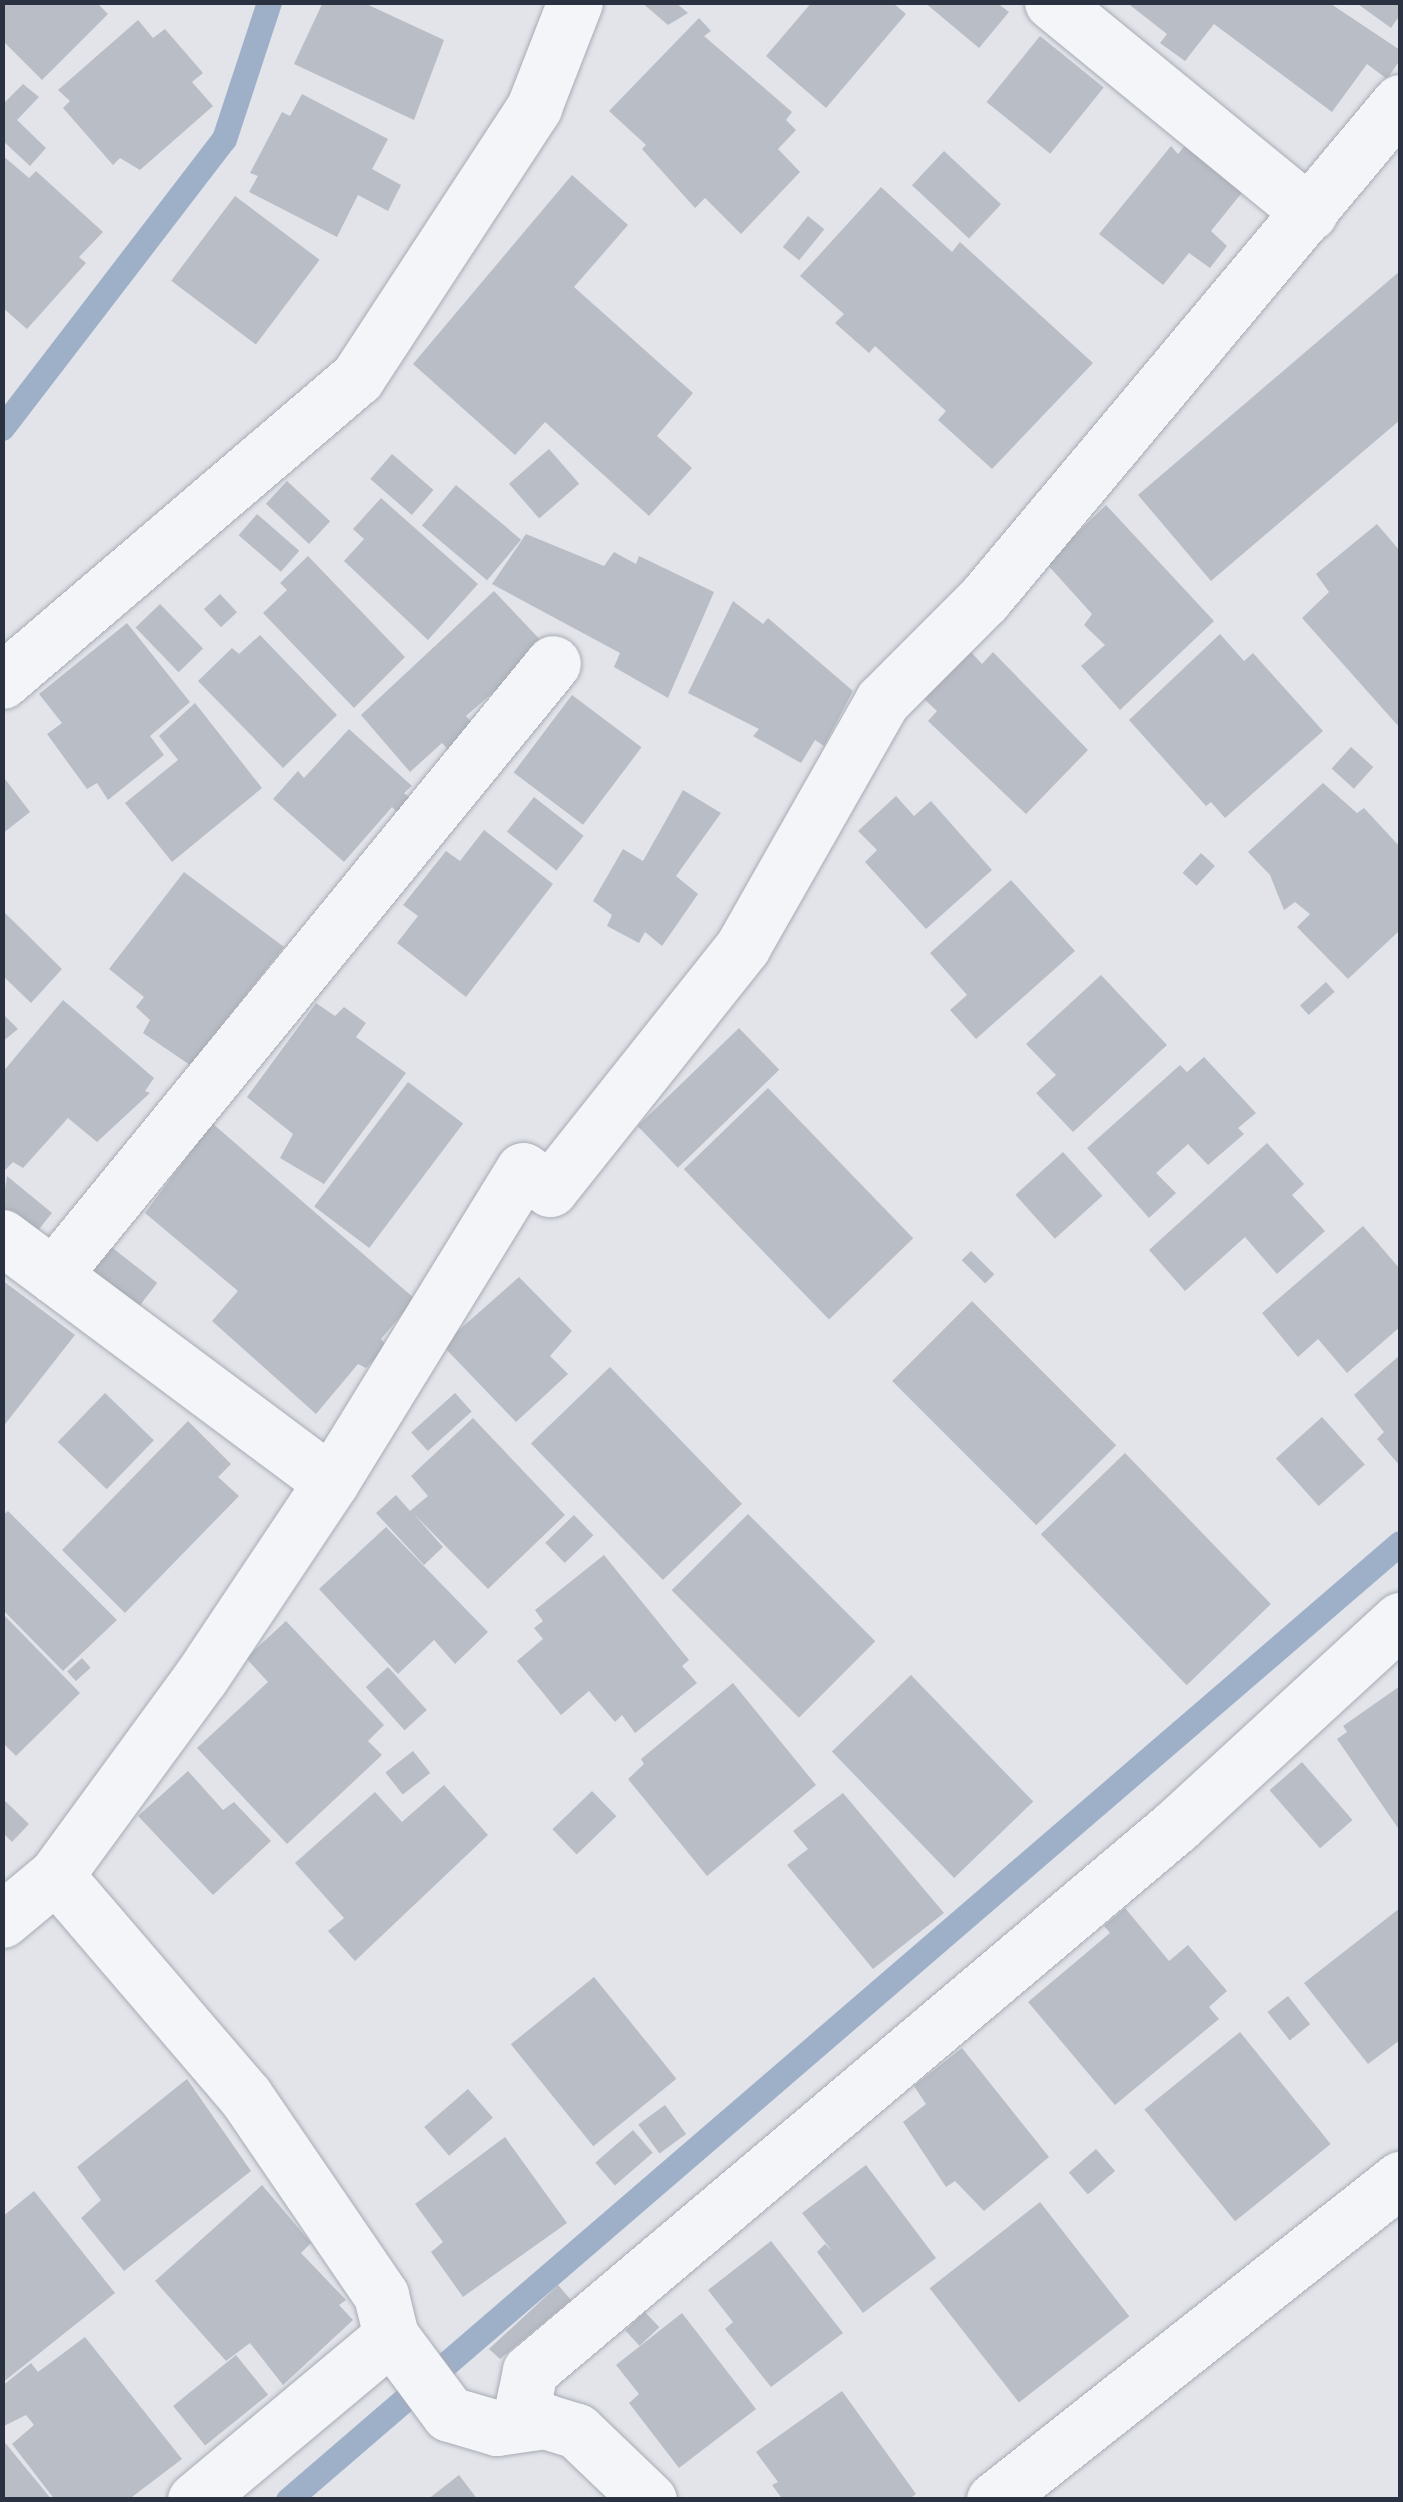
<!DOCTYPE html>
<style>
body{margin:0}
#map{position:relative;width:1403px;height:2502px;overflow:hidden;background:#e2e4ea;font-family:"Varela Round",sans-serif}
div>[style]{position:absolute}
.stream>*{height:25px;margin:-12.5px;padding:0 12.5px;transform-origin:12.5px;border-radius:12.5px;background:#9eb0c8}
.building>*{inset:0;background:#b9bdc6;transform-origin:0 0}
.roads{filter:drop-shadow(0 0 2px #a7abb4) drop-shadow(0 0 2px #a7abb4)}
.minor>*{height:55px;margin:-27.5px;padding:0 27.5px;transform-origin:27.5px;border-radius:27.5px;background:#f4f5f8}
span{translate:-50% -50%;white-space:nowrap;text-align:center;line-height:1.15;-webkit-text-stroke:8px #f1f3f7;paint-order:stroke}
.frame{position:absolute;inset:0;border:5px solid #2a3141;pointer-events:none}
</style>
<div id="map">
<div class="stream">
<i style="left:2px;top:428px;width:364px;rotate:-52.5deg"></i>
<i style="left:224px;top:139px;width:144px;rotate:-71.8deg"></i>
<i style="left:288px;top:2500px;width:1467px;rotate:-40.72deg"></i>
</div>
<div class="building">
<i style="clip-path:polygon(2px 2px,96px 2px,108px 14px,42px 80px,2px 40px)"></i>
<i style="clip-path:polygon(323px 2px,362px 2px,444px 40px,414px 120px,294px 64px)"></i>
<i style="clip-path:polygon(641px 2px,675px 2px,688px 13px,668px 25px)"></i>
<i style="clip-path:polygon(812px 2px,892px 2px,906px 14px,826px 108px,766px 56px)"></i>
<i style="clip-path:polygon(924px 2px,996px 2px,1009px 12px,979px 48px)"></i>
<i style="clip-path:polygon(1126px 2px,1328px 2px,1400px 50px,1400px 60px,1387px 79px,1367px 64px,1332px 112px,1214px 24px,1185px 61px,1160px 43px,1167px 34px)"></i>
<i style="clip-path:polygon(1355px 2px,1400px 2px,1400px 15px,1391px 28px)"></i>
<i style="clip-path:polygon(699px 18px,711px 31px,704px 36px,792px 112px,786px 120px,796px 130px,778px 149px,800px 172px,741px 234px,705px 198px,695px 208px,642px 149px,646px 145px,609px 111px)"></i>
<i style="clip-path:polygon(138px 20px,153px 38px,165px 29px,203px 73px,192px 82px,213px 106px,140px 170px,120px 158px,113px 165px,63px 108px,70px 101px,58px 90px)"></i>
<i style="left:1040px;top:36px;width:82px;height:85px;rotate:39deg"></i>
<i style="clip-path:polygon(23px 84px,39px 97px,17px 120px,46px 148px,30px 166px,2px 140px,2px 105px)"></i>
<i style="clip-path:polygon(302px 94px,388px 139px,372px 169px,401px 185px,388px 211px,358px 195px,337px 237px,249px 192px,258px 176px,250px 173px,282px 112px,290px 116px)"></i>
<i style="clip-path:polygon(1217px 106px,1274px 153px,1211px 231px,1227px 246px,1210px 268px,1189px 253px,1163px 285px,1099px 234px,1171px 146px,1178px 154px)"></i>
<i style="left:944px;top:151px;width:78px;height:47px;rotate:43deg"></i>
<i style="clip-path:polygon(2px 155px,29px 178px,36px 171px,103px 232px,79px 257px,86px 263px,27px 329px,2px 307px)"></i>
<i style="clip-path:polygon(572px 175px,628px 225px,574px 287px,693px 393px,657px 436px,692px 468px,649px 516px,545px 422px,515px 455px,413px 364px)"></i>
<i style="clip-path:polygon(881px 187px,952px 252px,960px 242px,1093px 363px,992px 469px,938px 420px,946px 411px,875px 346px,869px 353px,835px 323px,844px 314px,800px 276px)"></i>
<i style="left:235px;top:196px;width:106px;height:106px;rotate:37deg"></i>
<i style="left:808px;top:216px;width:21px;height:40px;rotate:39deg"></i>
<i style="clip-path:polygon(1400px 271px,1400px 420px,1211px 581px,1138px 495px)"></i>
<i style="left:549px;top:449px;width:46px;height:53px;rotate:49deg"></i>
<i style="left:392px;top:454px;width:55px;height:33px;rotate:41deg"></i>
<i style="left:287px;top:481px;width:59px;height:31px;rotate:43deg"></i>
<i style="left:456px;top:485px;width:85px;height:53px;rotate:40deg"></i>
<i style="clip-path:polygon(381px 498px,478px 584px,428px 640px,344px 561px,364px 539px,353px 529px)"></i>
<i style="clip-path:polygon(1106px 505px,1214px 621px,1120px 710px,1081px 666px,1105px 645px,1084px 625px,1092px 614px,1046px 563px)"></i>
<i style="left:257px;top:514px;width:56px;height:28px;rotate:41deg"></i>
<i style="clip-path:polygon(1377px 524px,1400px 551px,1400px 728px,1302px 618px,1329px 592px,1316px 574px)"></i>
<i style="clip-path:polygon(526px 534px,604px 566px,614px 552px,636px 564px,639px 556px,714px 592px,668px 698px,614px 667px,620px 653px,492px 584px)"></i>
<i style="clip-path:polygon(308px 556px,405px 657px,354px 708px,263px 613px,287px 590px,280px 583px)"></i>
<i style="clip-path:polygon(494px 591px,546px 646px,466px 716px,475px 726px,450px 752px,442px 743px,410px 772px,361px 715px)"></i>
<i style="left:220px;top:594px;width:25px;height:22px;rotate:47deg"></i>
<i style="clip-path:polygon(733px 601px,763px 624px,768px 618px,853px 691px,824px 746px,815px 740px,801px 763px,753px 736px,759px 729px,688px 693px)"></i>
<i style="left:160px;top:604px;width:62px;height:34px;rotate:46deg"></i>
<i style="clip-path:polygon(127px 623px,190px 702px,150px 736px,164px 755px,108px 800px,97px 783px,87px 789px,47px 734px,62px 723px,39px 694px)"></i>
<i style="clip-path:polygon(1220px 634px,1244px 661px,1253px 653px,1323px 731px,1225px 818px,1211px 802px,1206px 806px,1129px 720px)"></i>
<i style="clip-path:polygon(260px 635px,337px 715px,283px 768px,198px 681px,232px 648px,239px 654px)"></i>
<i style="clip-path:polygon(970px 651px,982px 664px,993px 652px,1088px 750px,1026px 814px,928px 721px,937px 711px,922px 697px)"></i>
<i style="left:572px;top:695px;width:87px;height:97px;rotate:37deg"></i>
<i style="clip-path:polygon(195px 703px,262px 788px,172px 862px,125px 803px,178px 760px,159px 736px)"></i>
<i style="clip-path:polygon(349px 729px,412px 786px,404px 793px,412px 800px,399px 814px,392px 807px,344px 862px,273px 799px,298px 771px,304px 778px)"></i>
<i style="left:1351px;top:747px;width:30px;height:29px;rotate:42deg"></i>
<i style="clip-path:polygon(2px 775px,30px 812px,2px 834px)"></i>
<i style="clip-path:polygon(1323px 783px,1357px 813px,1364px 808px,1400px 847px,1400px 930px,1348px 979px,1297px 927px,1310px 914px,1295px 902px,1284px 910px,1270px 875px,1248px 852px)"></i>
<i style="clip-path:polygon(683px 790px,721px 813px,676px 876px,698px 894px,662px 946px,645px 932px,639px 943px,607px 926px,612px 915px,593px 901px,623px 849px,643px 861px)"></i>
<i style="clip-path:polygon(896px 796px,914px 816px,931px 801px,992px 870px,926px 929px,865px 862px,877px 850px,858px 831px)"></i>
<i style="left:534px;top:797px;width:63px;height:44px;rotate:38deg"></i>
<i style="clip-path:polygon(484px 830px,553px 884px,466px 997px,397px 943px,418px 916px,403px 905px,446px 851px,460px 861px)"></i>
<i style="left:1201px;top:853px;width:19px;height:27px;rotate:43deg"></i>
<i style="clip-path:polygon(184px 872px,284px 947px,190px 1065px,143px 1033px,150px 1020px,136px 1007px,144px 997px,109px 969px)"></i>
<i style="clip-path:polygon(1011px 880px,1075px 951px,976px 1039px,950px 1010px,967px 995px,930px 953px)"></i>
<i style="clip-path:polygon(2px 910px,62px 969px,31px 1003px,2px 975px)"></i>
<i style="clip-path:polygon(1101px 975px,1167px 1045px,1073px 1132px,1036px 1093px,1056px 1075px,1026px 1044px)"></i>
<i style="left:1326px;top:982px;width:13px;height:35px;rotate:48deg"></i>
<i style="clip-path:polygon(63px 1000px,154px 1078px,145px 1091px,150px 1093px,97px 1142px,68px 1118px,23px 1168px,13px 1162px,2px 1173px,2px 1073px)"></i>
<i style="clip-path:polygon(316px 1003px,335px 1016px,344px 1007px,366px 1023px,356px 1037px,406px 1073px,324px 1184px,280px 1158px,293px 1134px,247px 1097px)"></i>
<i style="clip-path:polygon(2px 1013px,18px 1029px,2px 1042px)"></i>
<i style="left:739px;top:1028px;width:58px;height:141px;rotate:46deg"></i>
<i style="clip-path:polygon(1204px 1057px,1256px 1113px,1238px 1128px,1244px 1134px,1208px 1165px,1188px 1144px,1156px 1173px,1176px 1193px,1149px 1218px,1087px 1148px,1180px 1065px,1187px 1072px)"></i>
<i style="left:408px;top:1082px;width:69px;height:156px;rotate:37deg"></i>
<i style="left:768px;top:1088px;width:209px;height:117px;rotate:46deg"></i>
<i style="clip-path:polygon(212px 1123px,415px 1299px,381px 1339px,387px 1346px,366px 1368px,358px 1364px,316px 1414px,212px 1321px,238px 1291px,145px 1213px)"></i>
<i style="clip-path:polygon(1267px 1143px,1304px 1184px,1292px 1195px,1325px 1231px,1277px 1274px,1245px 1237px,1185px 1291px,1149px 1250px)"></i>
<i style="left:1063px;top:1152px;width:59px;height:64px;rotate:48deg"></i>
<i style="clip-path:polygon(7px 1176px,52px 1213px,35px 1234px,2px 1208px)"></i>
<i style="clip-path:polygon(1363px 1226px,1400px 1269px,1400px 1327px,1347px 1373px,1318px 1339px,1298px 1357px,1262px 1313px)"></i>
<i style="left:110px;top:1246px;width:60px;height:33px;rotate:38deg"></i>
<i style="left:971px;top:1251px;width:33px;height:13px;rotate:45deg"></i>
<i style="clip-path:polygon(519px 1277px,572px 1331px,550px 1356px,568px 1374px,516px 1422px,442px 1345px)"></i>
<i style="clip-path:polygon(2px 1280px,75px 1335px,2px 1428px)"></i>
<i style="left:972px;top:1301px;width:204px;height:113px;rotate:45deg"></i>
<i style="clip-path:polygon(1400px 1355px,1400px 1466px,1377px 1439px,1384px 1432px,1354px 1395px)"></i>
<i style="left:610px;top:1367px;width:190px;height:110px;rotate:46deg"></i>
<i style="left:105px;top:1393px;width:68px;height:68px;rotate:44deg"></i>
<i style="left:455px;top:1393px;width:25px;height:59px;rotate:48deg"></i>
<i style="left:1322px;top:1417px;width:64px;height:62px;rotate:48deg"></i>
<i style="clip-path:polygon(473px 1418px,565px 1515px,488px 1589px,413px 1513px,443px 1547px,424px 1565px,376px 1513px,396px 1495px,410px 1511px,428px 1496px,411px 1476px)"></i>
<i style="clip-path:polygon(188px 1421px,231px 1464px,218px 1477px,239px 1496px,125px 1613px,62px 1550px)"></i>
<i style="left:1125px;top:1453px;width:210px;height:117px;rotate:46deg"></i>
<i style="clip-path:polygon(8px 1511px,117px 1620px,63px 1671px,2px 1609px,2px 1516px)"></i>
<i style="left:748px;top:1514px;width:180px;height:108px;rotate:45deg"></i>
<i style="left:574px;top:1515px;width:28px;height:40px;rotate:46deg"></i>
<i style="clip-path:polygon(386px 1527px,488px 1632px,455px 1664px,434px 1640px,398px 1674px,319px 1589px)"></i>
<i style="clip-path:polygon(604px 1555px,689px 1660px,682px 1666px,697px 1683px,635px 1733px,622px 1715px,615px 1722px,589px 1691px,561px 1715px,517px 1661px,543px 1639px,534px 1628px,543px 1621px,535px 1610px)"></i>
<i style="clip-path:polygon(2px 1613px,80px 1693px,16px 1756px,2px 1742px)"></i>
<i style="clip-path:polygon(286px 1621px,384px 1725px,368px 1741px,382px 1755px,287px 1844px,197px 1748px,268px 1682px,246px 1658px)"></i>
<i style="left:82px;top:1658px;width:13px;height:20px;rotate:48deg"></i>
<i style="left:388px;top:1667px;width:58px;height:30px;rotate:48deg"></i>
<i style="left:911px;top:1675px;width:176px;height:110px;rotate:46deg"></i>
<i style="clip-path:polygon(733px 1683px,816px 1785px,707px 1876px,628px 1779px,644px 1764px,641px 1759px)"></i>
<i style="clip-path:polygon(1400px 1686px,1400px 1831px,1337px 1739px,1347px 1732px,1343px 1726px)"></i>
<i style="left:413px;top:1751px;width:28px;height:35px;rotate:52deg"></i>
<i style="left:1302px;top:1762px;width:77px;height:43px;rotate:49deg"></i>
<i style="clip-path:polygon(188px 1771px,223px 1810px,234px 1802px,271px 1841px,213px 1895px,138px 1816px)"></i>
<i style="clip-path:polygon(444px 1785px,488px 1835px,355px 1961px,328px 1931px,344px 1918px,295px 1863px,375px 1792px,402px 1822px)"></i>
<i style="left:592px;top:1791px;width:35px;height:55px;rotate:46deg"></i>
<i style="clip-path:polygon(843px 1793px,944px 1913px,873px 1969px,787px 1865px,808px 1849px,793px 1831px)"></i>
<i style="clip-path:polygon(3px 1799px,29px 1824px,12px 1842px,3px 1833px)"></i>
<i style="clip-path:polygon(1125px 1908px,1169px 1961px,1188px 1945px,1227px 1991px,1209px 2007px,1219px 2019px,1115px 2105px,1028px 2002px,1110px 1933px,1104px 1926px)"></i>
<i style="clip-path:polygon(1400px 1908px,1400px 2040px,1368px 2064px,1304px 1983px)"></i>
<i style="left:594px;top:1977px;width:131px;height:107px;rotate:51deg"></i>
<i style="left:1288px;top:1996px;width:36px;height:26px;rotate:52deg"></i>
<i style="left:1240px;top:2032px;width:144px;height:123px;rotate:51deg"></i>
<i style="clip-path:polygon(962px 2048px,1049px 2157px,984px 2211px,955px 2181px,946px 2187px,903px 2122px,926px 2104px,914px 2086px)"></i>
<i style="clip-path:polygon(187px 2079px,251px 2171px,124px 2271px,81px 2218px,101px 2200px,77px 2167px)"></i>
<i style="left:468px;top:2089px;width:38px;height:58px;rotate:49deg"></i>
<i style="left:665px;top:2105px;width:36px;height:33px;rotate:54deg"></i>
<i style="left:633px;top:2130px;width:30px;height:50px;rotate:49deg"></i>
<i style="clip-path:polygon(505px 2137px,567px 2223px,463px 2297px,431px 2252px,443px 2242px,415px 2204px)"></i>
<i style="left:1096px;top:2149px;width:29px;height:36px;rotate:49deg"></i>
<i style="clip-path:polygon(866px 2165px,936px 2258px,863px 2313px,817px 2252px,825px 2244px,832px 2251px,802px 2213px)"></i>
<i style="clip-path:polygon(262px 2185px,311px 2243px,301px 2253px,346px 2300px,339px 2305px,353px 2320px,283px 2385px,250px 2343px,226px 2361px,155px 2281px)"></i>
<i style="clip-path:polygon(34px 2191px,115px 2293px,2px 2383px,2px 2217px)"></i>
<i style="left:1040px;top:2202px;width:145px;height:140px;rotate:52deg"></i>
<i style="clip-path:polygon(771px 2241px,843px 2333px,771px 2387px,725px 2329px,733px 2322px,708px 2290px)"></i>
<i style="clip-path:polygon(558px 2285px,571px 2300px,500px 2359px,489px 2349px)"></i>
<i style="left:645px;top:2312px;width:21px;height:27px;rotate:47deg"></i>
<i style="clip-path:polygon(682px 2313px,756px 2409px,679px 2468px,629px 2403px,639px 2394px,616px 2365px)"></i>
<i style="clip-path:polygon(85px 2337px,182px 2459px,128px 2500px,55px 2500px,12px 2444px,34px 2425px,26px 2415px,2px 2427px,2px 2386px,31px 2363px,38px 2372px)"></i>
<i style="left:236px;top:2355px;width:51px;height:81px;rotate:51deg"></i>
<i style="clip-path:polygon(842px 2391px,916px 2494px,908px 2500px,783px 2500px,772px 2485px,778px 2482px,756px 2452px)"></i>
<i style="clip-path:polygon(2px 2439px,52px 2500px,2px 2500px)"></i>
<i style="clip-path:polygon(459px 2475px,478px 2500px,427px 2500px)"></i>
</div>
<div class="roads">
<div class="minor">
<i style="left:1052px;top:2px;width:333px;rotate:39.3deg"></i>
<i style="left:2px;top:681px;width:467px;rotate:-40.5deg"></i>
<i style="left:357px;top:378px;width:324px;rotate:-56.8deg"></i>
<i style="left:534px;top:107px;width:113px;rotate:-68.7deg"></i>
<i style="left:2px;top:1237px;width:410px;rotate:36.7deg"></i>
<i style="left:53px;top:1275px;width:790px;rotate:-50.75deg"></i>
<i style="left:2px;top:1920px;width:70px;rotate:-39.8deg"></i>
<i style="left:519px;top:2423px;width:53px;rotate:-78.1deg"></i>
<i style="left:530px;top:2371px;width:847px;rotate:-40.16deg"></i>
<i style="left:1177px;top:1825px;width:303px;rotate:-42.6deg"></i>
<i style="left:195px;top:2500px;width:256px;rotate:-39.9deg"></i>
<i style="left:649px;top:2500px;width:100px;rotate:-136.2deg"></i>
<i style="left:577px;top:2431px;width:34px;rotate:-163deg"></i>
<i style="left:545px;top:2421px;width:49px;rotate:171.7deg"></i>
<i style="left:497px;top:2428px;width:50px;rotate:-163.7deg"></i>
<i style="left:449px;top:2414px;width:97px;rotate:-126.6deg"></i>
<i style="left:391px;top:2336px;width:42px;rotate:-103.7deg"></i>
<i style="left:381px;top:2295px;width:240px;rotate:-124.3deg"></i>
<i style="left:246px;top:2097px;width:292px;rotate:-130.6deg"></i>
<i style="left:56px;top:1875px;width:245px;rotate:-53.8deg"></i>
<i style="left:201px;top:1677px;width:234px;rotate:-56.3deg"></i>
<i style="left:331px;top:1482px;width:366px;rotate:-58.4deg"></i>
<i style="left:523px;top:1170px;width:33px;rotate:35deg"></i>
<i style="left:550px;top:1189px;width:310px;rotate:-51.5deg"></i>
<i style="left:743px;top:946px;width:282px;rotate:-60.4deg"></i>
<i style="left:882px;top:701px;width:144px;rotate:-45deg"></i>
<i style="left:984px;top:599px;width:648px;rotate:-50.07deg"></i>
<i style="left:994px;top:2500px;width:518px;rotate:-38.33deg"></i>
</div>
</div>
<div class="frame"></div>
</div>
